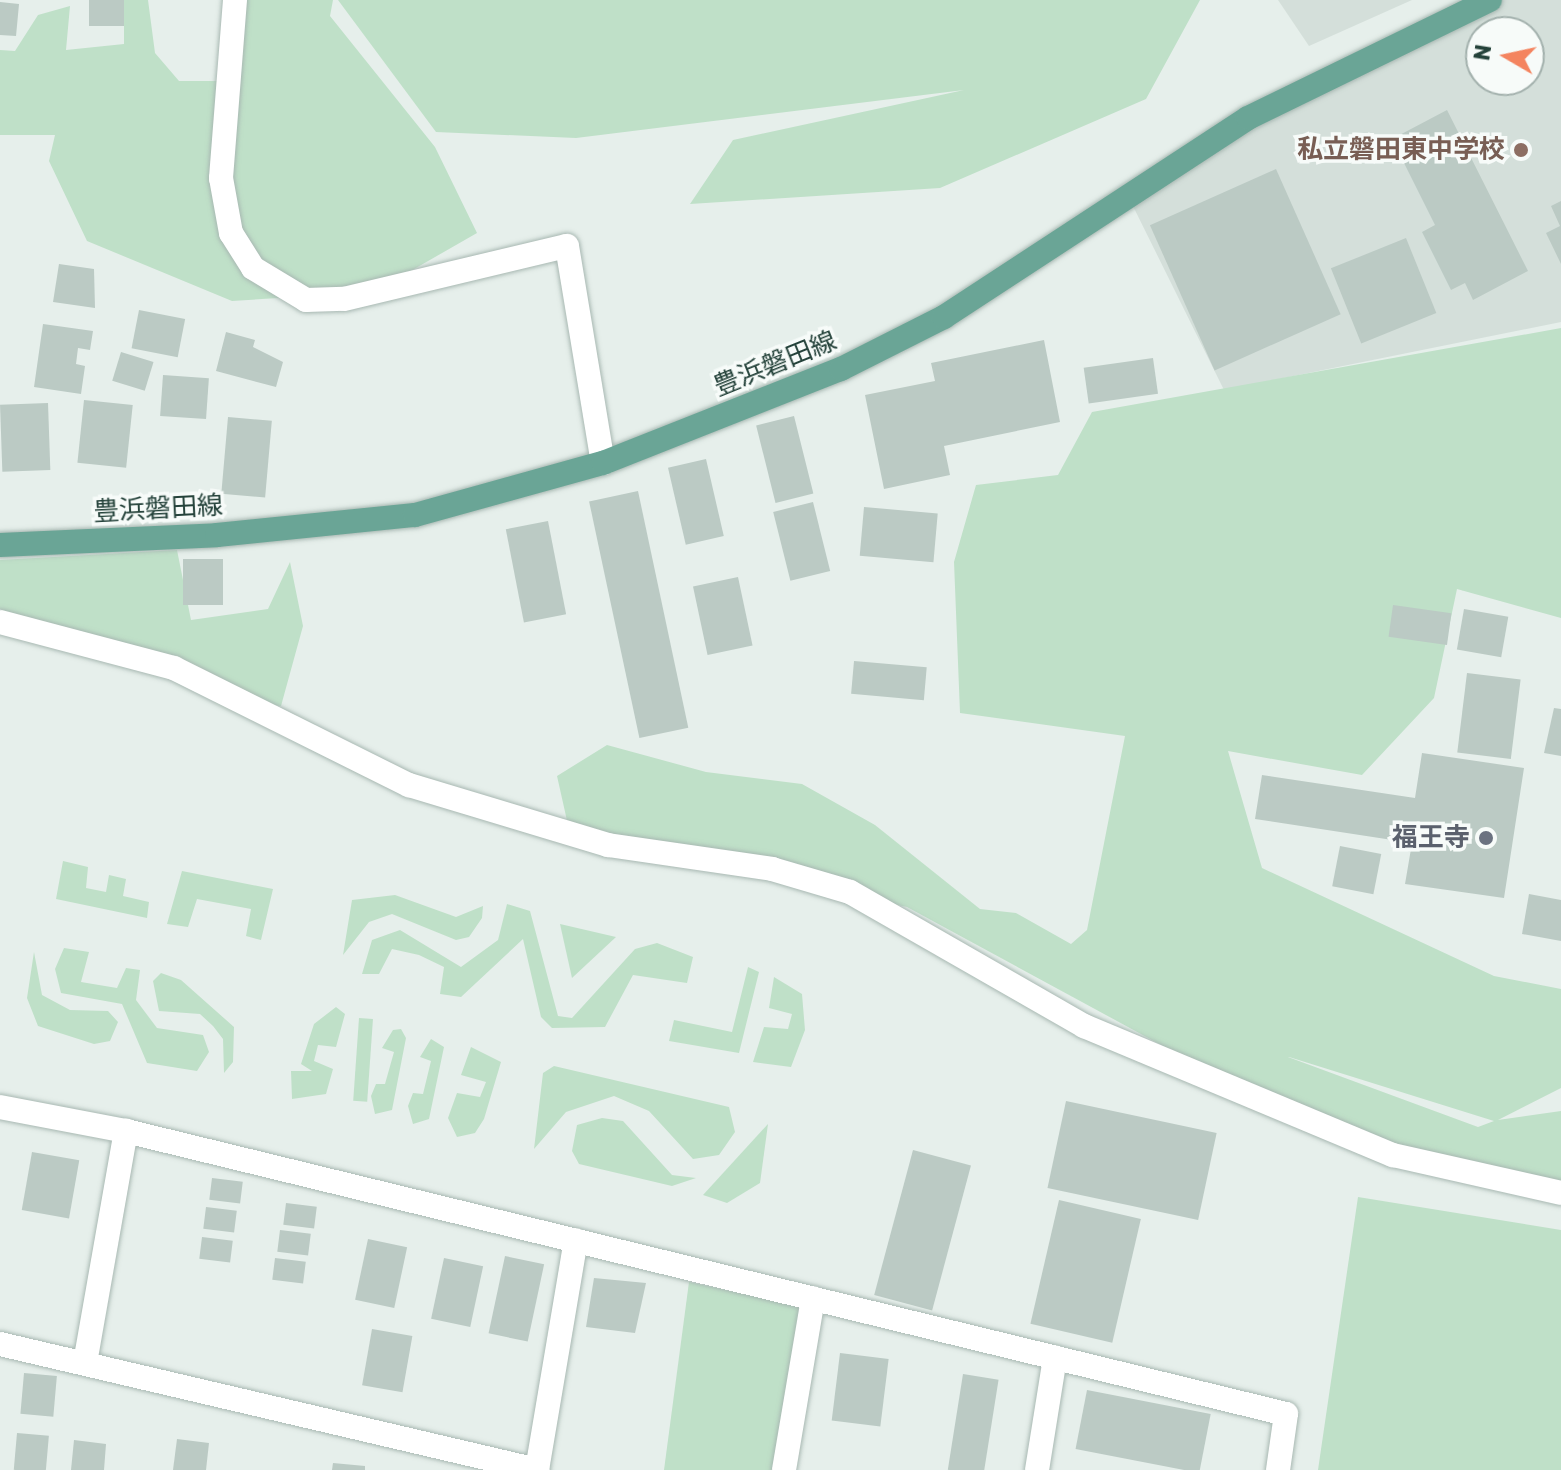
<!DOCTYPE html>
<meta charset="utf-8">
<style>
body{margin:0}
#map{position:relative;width:1561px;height:1470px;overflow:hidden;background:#e6efeb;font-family:Rubik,"Noto Sans JP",sans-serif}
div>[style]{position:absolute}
.built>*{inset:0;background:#d4dfda}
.green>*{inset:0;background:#bfe0c8;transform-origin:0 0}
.building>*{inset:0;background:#bbcac4;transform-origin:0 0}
.roads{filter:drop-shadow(0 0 2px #a8b8b2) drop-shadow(0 0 2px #a8b8b2)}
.minor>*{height:24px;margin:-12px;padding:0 12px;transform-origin:12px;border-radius:12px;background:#fff}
.major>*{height:24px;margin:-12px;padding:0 12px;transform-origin:12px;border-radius:12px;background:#6aa596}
.dots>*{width:22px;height:22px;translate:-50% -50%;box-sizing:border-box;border:4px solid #f7fbf9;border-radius:50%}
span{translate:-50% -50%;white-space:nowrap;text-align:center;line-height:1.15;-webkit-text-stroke:7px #f7fbf9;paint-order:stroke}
.education-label{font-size:26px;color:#785e54;font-weight:700}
.right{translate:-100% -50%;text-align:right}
.street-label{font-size:26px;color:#24423a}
.worship-label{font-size:26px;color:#5b616d;font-weight:700}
.north{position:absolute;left:1465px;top:16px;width:80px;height:80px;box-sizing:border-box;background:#f7fbf9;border:2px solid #a3b1ad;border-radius:50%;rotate:279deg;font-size:22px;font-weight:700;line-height:32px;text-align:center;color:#24423a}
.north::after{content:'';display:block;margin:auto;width:28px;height:36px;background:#f4845f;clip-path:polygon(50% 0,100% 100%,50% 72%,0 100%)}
</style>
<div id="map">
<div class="built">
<i style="clip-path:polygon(1278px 0,1412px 0,1309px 46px)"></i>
<i style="clip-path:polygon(evenodd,1492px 0,1561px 0,1561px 322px,1224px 390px,1127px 194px,1492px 0,1481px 32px,1529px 32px,1529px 80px,1481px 80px,1481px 32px)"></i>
</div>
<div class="green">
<i style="clip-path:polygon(124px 0,148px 0,155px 53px,179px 81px,220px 81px,235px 0,333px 0,330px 16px,435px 147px,477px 233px,374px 292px,232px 301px,87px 241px,49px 161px,55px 135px,0 135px,0 50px,15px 51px,38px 15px,70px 6px,66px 50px,124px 44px)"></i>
<i style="clip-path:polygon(338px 0,1200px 0,1146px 99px,940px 188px,690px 204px,733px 140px,964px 90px,576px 138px,436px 132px)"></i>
<i style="clip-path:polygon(evenodd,1561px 328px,1561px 618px,1457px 589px,1434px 698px,1362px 775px,1228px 751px,1262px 868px,1494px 976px,1561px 989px,1561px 1088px,1498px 1120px,1561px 1111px,1561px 1192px,1444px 1170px,1268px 1103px,907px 907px,570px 834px,557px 776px,607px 745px,706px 772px,802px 784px,875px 825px,980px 909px,1016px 913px,1071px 944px,1087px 930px,1125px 736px,960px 713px,954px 562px,976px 485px,1058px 475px,1092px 412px,1561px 328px,1288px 1057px,1289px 1057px,1494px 1121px,1478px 1127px,1288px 1057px)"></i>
<i style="clip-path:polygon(177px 550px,191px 620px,268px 609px,290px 562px,303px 626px,281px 706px,243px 703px,136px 653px,0 613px,0 560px)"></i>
<i style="clip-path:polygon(63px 861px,88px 867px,86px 888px,106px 892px,109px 875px,126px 879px,123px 896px,149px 902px,147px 918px,56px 899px)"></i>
<i style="clip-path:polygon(182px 871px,273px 889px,261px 940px,246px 936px,251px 909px,197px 899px,188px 927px,167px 924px)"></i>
<i style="clip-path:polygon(395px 895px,456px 917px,483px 906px,482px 918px,469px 937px,456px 940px,392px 914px,369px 922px,343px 955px,352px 900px)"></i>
<i style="clip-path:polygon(507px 904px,530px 911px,558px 1016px,572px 1018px,635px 949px,657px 943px,693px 957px,687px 983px,633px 975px,605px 1027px,552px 1028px,541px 1017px,523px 939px,461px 997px,440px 994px,444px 967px,419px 955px,392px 949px,379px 974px,362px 974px,372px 940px,400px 930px,461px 967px,498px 940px)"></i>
<i style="clip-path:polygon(560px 924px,616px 937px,572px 978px)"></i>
<i style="clip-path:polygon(64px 948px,89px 952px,81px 982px,117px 988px,126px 968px,140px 970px,136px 1000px,157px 1028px,203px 1035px,209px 1052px,197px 1071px,147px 1063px,122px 1004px,61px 993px,55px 969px)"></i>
<i style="clip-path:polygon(34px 952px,42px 995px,70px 1010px,108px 1011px,118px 1022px,110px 1041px,94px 1044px,38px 1026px,27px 998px)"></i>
<i style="clip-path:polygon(748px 967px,759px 972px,739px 1053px,669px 1041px,674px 1020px,732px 1032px)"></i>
<i style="clip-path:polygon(161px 973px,181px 980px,234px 1027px,233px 1062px,224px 1073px,223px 1039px,213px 1026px,200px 1014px,159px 1011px,153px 981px)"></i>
<i style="clip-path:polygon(774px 977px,802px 994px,805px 1030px,791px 1067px,753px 1062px,764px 1027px,788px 1029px,792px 1014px,769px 1008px)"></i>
<i style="clip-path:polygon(336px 1007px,345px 1014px,336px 1047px,318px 1045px,314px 1061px,333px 1069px,326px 1094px,292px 1099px,291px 1071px,312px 1071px,301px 1064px,314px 1024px)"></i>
<i style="left:359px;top:1018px;width:14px;height:83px;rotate:4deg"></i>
<i style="clip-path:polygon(401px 1029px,406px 1038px,392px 1110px,375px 1114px,371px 1096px,376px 1084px,385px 1084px,394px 1052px,382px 1048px,393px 1030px)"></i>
<i style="clip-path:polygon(431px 1039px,444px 1047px,429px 1119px,413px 1124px,408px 1106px,413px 1093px,423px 1094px,431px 1061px,420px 1057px)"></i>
<i style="clip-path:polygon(471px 1047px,501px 1062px,484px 1119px,475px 1133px,457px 1137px,448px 1118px,457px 1093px,480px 1097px,486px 1082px,461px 1075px)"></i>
<i style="clip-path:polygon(554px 1066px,729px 1107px,735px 1132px,719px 1155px,693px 1159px,649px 1111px,614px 1096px,566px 1112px,534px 1149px,543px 1073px)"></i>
<i style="clip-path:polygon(602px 1118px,623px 1121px,672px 1175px,696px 1178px,672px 1186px,579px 1164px,572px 1151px,577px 1125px)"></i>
<i style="clip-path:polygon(768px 1124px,760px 1183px,727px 1203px,703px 1195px)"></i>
<i style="clip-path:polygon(1358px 1197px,1561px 1230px,1561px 1470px,1318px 1470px)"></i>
<i style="clip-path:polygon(689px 1282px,803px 1307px,772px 1470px,664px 1470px)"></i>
</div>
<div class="building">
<i style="left:89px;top:0;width:35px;height:26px"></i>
<i style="clip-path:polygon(0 2px,19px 4px,16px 36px,0 35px)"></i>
<i style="clip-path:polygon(1447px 110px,1528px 271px,1473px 300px,1465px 283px,1451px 290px,1422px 232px,1435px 225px,1392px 139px)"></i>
<i style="left:1276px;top:169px;width:159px;height:138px;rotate:66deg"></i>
<i style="clip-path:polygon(1561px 201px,1561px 264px,1546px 233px,1560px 226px,1551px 206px)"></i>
<i style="left:1406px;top:238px;width:81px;height:81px;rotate:68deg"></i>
<i style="clip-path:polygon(59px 264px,94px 269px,95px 308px,53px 302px)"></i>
<i style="left:139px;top:310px;width:47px;height:39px;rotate:11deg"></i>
<i style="clip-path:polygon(43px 324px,93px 331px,90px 350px,78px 348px,76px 364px,85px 366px,81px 394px,34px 387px)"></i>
<i style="clip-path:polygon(226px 332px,255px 340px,253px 347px,283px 362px,276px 387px,216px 371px)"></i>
<i style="clip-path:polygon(1044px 340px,1060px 422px,944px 446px,950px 475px,884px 489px,865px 395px,935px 381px,931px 363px)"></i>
<i style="left:121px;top:352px;width:34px;height:30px;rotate:17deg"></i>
<i style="left:1153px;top:358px;width:36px;height:70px;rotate:82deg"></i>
<i style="left:163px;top:375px;width:46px;height:41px;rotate:4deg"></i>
<i style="left:84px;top:400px;width:49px;height:63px;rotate:6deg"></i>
<i style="left:48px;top:403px;width:67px;height:48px;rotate:88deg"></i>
<i style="left:794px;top:416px;width:80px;height:39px;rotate:76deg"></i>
<i style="left:228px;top:417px;width:44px;height:77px;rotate:5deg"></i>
<i style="left:706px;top:459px;width:79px;height:39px;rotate:77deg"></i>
<i style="left:638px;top:491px;width:242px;height:50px;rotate:78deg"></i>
<i style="left:813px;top:502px;width:71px;height:41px;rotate:76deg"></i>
<i style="left:864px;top:507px;width:74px;height:49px;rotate:5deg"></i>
<i style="left:548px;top:521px;width:95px;height:43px;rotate:79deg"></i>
<i style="left:183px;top:559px;width:40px;height:46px"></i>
<i style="left:738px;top:577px;width:70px;height:46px;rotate:78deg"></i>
<i style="left:1393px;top:605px;width:59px;height:32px;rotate:8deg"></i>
<i style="left:1464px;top:609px;width:45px;height:41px;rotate:10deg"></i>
<i style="left:854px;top:661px;width:73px;height:33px;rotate:5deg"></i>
<i style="left:1467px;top:673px;width:54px;height:80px;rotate:7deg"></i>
<i style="clip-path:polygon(1554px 708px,1561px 709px,1561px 756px,1544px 753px)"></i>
<i style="clip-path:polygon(1422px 753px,1524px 768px,1504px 898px,1405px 884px,1412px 843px,1255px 819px,1262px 775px,1415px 798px)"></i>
<i style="left:1340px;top:846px;width:42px;height:41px;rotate:11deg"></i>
<i style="clip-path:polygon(1529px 894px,1561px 900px,1561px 941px,1522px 934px)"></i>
<i style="left:1066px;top:1101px;width:154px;height:89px;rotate:12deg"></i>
<i style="left:913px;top:1150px;width:60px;height:150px;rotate:15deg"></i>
<i style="left:32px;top:1152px;width:48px;height:59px;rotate:10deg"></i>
<i style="left:212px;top:1178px;width:31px;height:22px;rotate:7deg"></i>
<i style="left:1059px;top:1200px;width:84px;height:127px;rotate:13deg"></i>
<i style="left:286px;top:1203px;width:31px;height:22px;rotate:7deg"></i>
<i style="left:206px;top:1207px;width:31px;height:22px;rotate:7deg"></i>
<i style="left:280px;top:1230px;width:31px;height:22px;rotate:7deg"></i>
<i style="left:202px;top:1237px;width:31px;height:22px;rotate:7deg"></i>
<i style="left:368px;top:1239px;width:40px;height:62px;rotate:12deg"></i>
<i style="left:505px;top:1256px;width:40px;height:79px;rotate:12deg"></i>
<i style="left:275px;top:1258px;width:31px;height:22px;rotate:7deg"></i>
<i style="left:444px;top:1258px;width:40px;height:62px;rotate:12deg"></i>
<i style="clip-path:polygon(594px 1278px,646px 1283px,635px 1333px,586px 1327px)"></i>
<i style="left:372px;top:1329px;width:41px;height:57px;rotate:10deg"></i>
<i style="left:840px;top:1353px;width:49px;height:68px;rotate:7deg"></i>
<i style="left:24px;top:1373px;width:33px;height:41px;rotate:5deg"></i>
<i style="left:963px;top:1374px;width:36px;height:97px;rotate:9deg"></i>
<i style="left:1087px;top:1390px;width:126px;height:60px;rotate:11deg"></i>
<i style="left:17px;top:1433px;width:32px;height:37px;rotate:5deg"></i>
<i style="clip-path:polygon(177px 1439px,209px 1443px,206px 1470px,173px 1470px)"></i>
<i style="clip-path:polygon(74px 1440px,106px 1444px,104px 1470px,71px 1470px)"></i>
<i style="clip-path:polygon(333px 1463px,365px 1466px,365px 1470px,332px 1470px)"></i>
</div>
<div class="roads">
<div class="minor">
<i style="left:235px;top:0;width:179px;rotate:94.5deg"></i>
<i style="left:221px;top:178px;width:56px;rotate:79.7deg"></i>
<i style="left:231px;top:233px;width:41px;rotate:57.8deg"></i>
<i style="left:253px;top:268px;width:62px;rotate:31.1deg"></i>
<i style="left:306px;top:300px;width:38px;rotate:-2deg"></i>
<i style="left:344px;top:299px;width:229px;rotate:-13.4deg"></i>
<i style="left:567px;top:246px;width:220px;rotate:80.6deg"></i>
<i style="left:0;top:622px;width:180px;rotate:14.8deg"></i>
<i style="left:174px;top:668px;width:263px;rotate:26.5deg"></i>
<i style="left:409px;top:785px;width:208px;rotate:16.8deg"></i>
<i style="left:608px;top:845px;width:166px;rotate:8.3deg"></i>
<i style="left:772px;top:869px;width:81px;rotate:16.4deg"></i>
<i style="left:850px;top:892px;width:270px;rotate:29.8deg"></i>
<i style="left:1084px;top:1026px;width:335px;rotate:22.7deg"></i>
<i style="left:1393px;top:1155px;width:172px;rotate:12.7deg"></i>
<i style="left:0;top:1107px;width:128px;rotate:10.8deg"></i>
<i style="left:126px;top:1131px;width:1194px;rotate:13.71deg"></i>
<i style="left:1286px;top:1414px;width:57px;rotate:98.1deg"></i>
<i style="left:0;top:1344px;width:552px;rotate:13.2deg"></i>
<i style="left:85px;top:1363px;width:236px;rotate:-80deg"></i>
<i style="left:537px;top:1470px;width:233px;rotate:-80.4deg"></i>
<i style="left:784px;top:1470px;width:174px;rotate:-80.4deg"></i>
<i style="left:1037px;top:1470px;width:114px;rotate:-80.9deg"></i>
</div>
<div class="major">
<i style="left:0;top:545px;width:217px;rotate:-2.6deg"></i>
<i style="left:217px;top:535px;width:199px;rotate:-5.8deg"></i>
<i style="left:415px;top:515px;width:195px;rotate:-15.5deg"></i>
<i style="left:603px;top:463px;width:256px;rotate:-21.6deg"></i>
<i style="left:841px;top:369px;width:115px;rotate:-26.8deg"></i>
<i style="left:944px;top:317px;width:363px;rotate:-33.2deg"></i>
<i style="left:1248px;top:118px;width:269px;rotate:-26deg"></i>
</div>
</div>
<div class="dots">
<i style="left:1521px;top:150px;background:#8d6e63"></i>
<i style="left:1486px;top:838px;background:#6b7280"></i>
</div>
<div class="education-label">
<span class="right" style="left:1505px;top:150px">私立磐田東中学校</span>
</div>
<div class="street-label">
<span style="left:775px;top:364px;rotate:-22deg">豊浜磐田線</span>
<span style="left:158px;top:509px;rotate:-3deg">豊浜磐田線</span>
</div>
<div class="worship-label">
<span class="right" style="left:1470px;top:838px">福王寺</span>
</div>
<div class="north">N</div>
</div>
